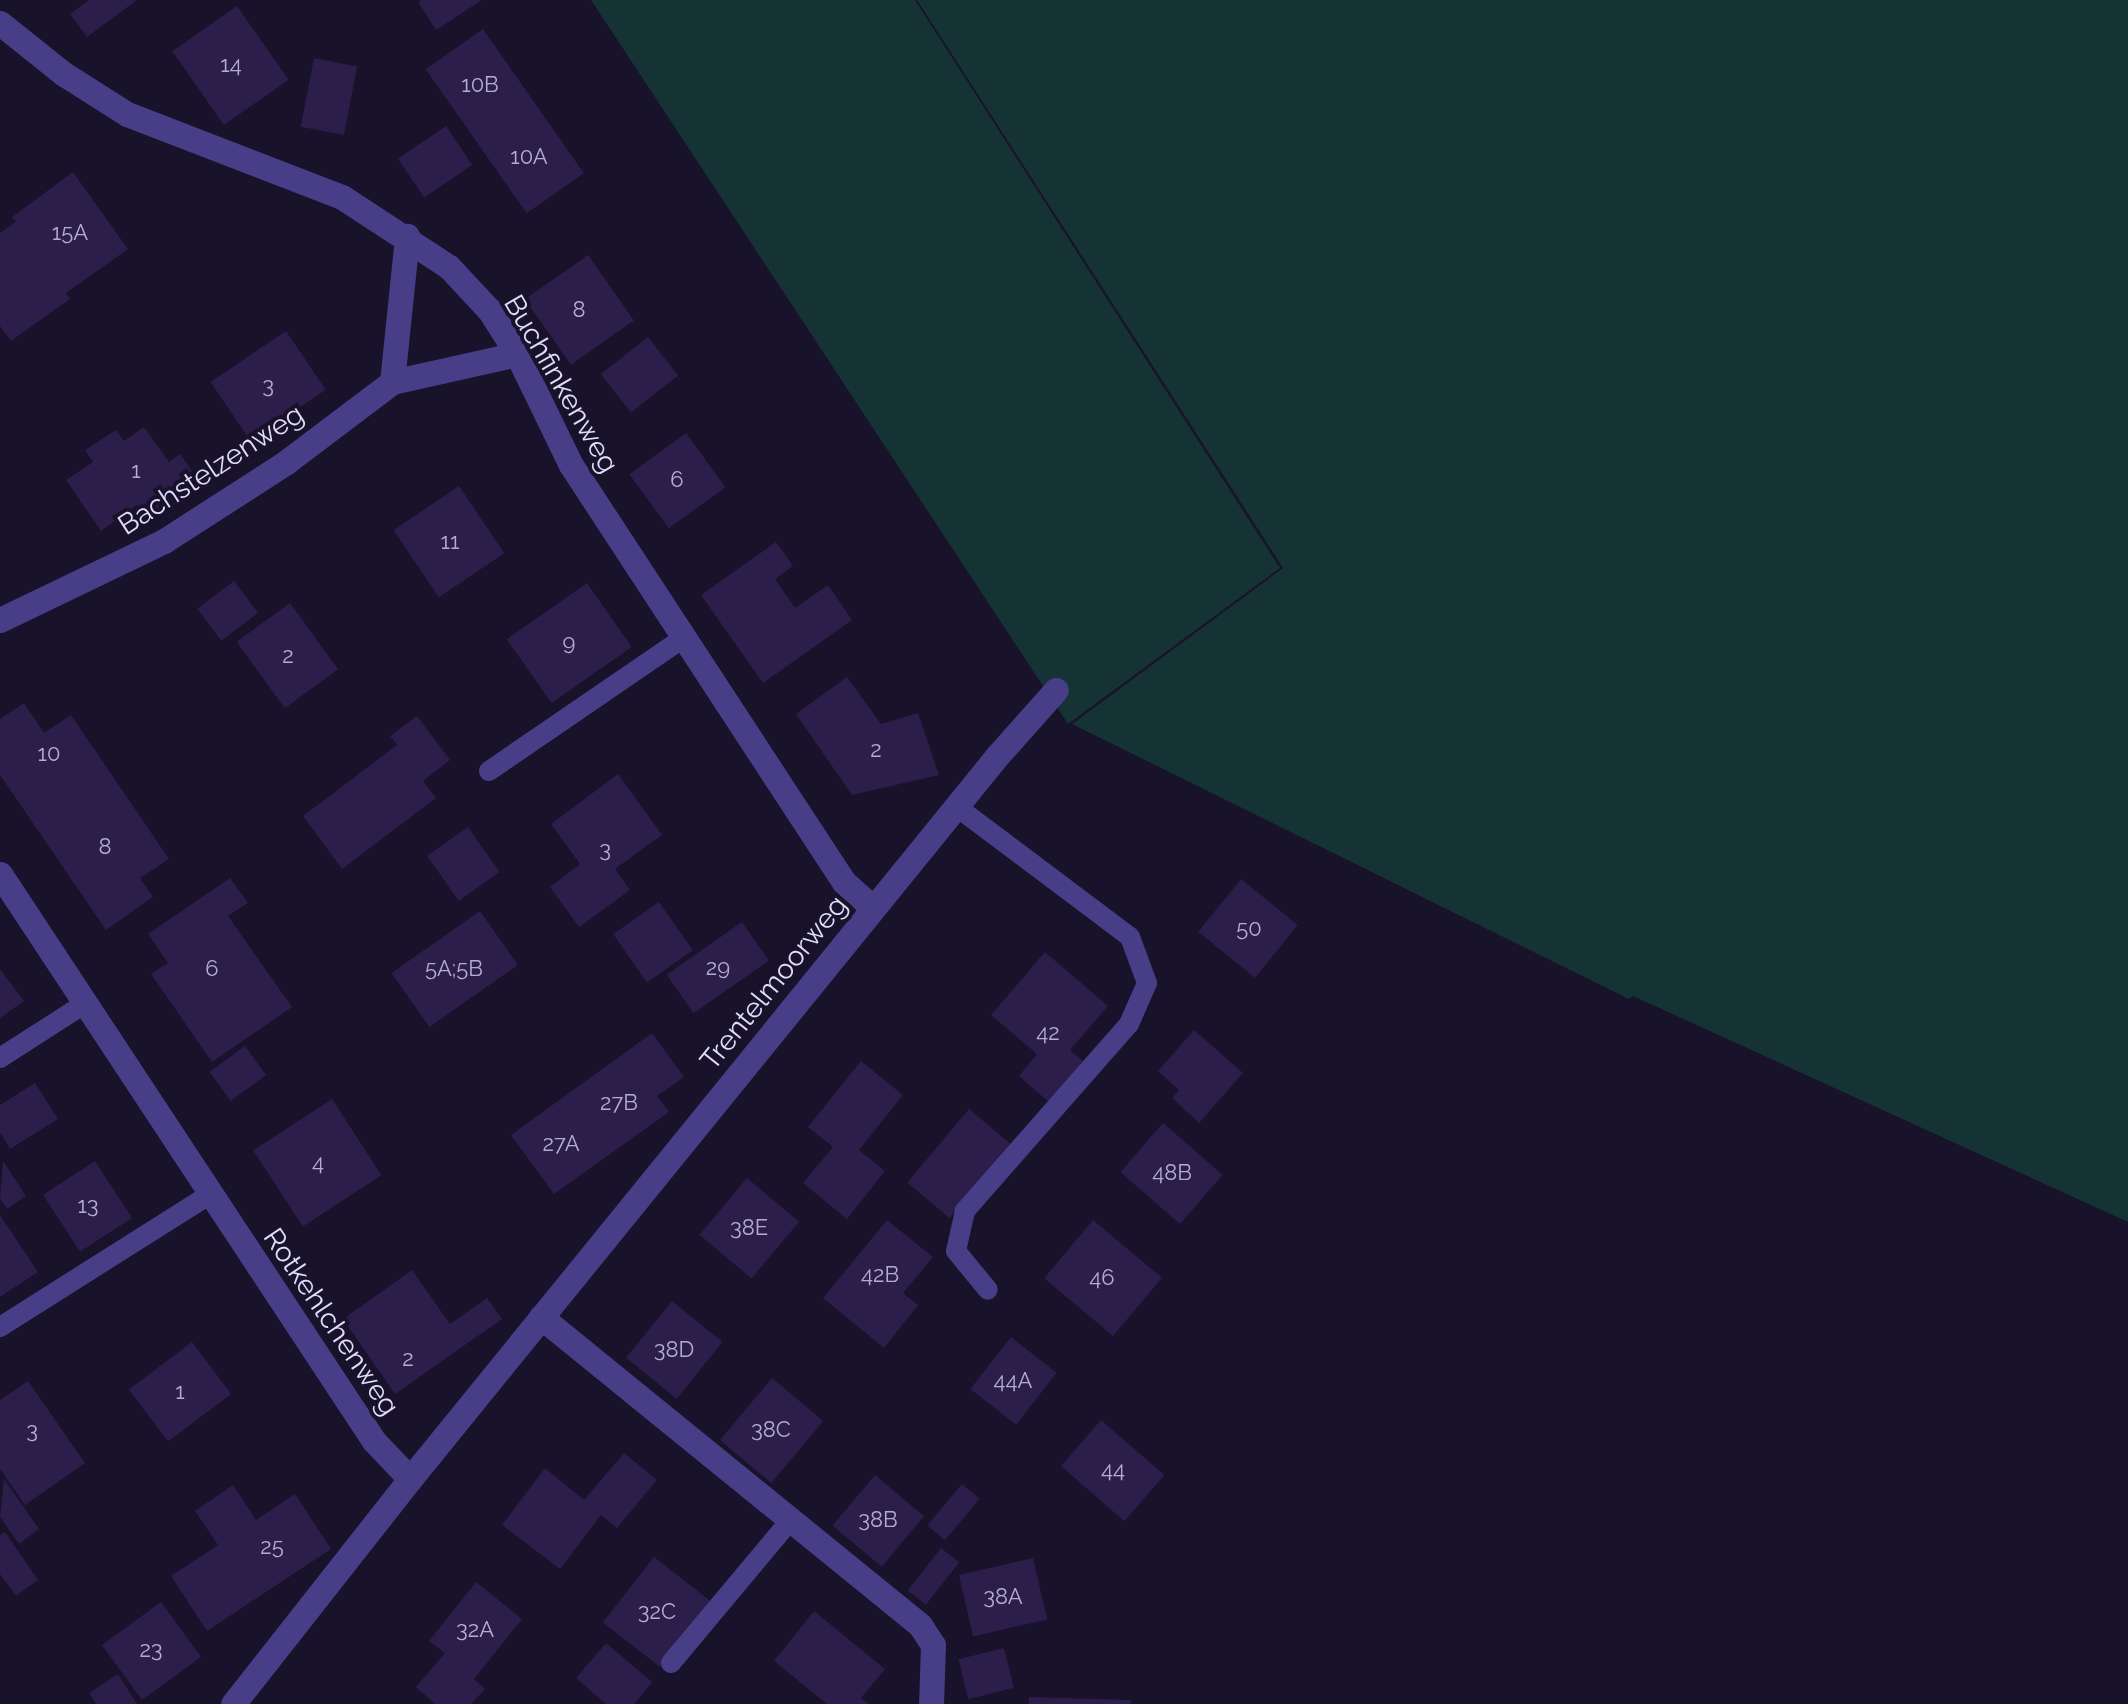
<!DOCTYPE html>
<style>
body{margin:0}
#map{position:relative;width:2128px;height:1704px;overflow:hidden;background:#18122a;font-family:Raleway,sans-serif}
div>[style]{position:absolute}
.green>*{inset:0;background:#153334}
.building>*{inset:0;background:#2b1e4a;transform-origin:0 0}
.lane>*{height:20px;margin:-10px;padding:0 10px;transform-origin:10px;border-radius:10px;background:#473e87}
.street>*{height:25px;margin:-12.5px;padding:0 12.5px;transform-origin:12.5px;border-radius:12.5px;background:#473e87}
span{translate:-50% -50%;white-space:nowrap;text-align:center;line-height:1.15;-webkit-text-stroke:8px #18122a;paint-order:stroke}
.number-label{font-size:22px;color:#b4acd1}
.number-label span{-webkit-text-stroke-width:0}
.street-label{font-size:28px;color:#e2dcfe}
</style>
<div id="map">
<div class="green">
<i style="clip-path:polygon(591px 0,915px 0,1280px 568px,1068px 724px)"></i>
<i style="clip-path:polygon(917px 0,2128px 0,2128px 1222px,1633px 996px,1629px 999px,1072px 724px,1283px 568px)"></i>
</div>
<div class="building">
<i style="clip-path:polygon(89px 0,137px 0,87px 37px,70px 14px)"></i>
<i style="clip-path:polygon(421px 0,482px 0,436px 30px,418px 2px)"></i>
<i style="left:237px;top:6px;width:90px;height:79px;rotate:55deg"></i>
<i style="left:483px;top:29px;width:176px;height:70px;rotate:55deg"></i>
<i style="left:314px;top:58px;width:44px;height:70px;rotate:11deg"></i>
<i style="left:446px;top:126px;width:47px;height:58px;rotate:56deg"></i>
<i style="clip-path:polygon(73px 172px,128px 249px,66px 293px,70px 299px,11px 341px,0 326px,0 233px,16px 222px,12px 217px)"></i>
<i style="left:588px;top:255px;width:80px;height:77px;rotate:55deg"></i>
<i style="left:286px;top:331px;width:71px;height:91px;rotate:56deg"></i>
<i style="left:648px;top:337px;width:49px;height:60px;rotate:52deg"></i>
<i style="clip-path:polygon(144px 427px,169px 462px,180px 454px,202px 485px,149px 522px,137px 505px,101px 531px,66px 480px,93px 462px,85px 450px,116px 430px,124px 441px)"></i>
<i style="left:686px;top:433px;width:67px;height:70px;rotate:54deg"></i>
<i style="left:459px;top:486px;width:81px;height:79px;rotate:56deg"></i>
<i style="clip-path:polygon(776px 542px,793px 566px,775px 579px,795px 608px,828px 585px,852px 620px,763px 683px,701px 595px)"></i>
<i style="left:234px;top:581px;width:40px;height:46px;rotate:53deg"></i>
<i style="left:587px;top:583px;width:78px;height:98px;rotate:55deg"></i>
<i style="left:290px;top:603px;width:82px;height:66px;rotate:54deg"></i>
<i style="clip-path:polygon(847px 677px,881px 724px,918px 713px,939px 775px,852px 795px,796px 714px)"></i>
<i style="clip-path:polygon(24px 703px,44px 733px,71px 715px,169px 859px,140px 878px,153px 897px,106px 930px,0 775px,0 719px)"></i>
<i style="clip-path:polygon(417px 716px,450px 760px,423px 781px,436px 798px,342px 869px,303px 816px,397px 745px,390px 736px)"></i>
<i style="clip-path:polygon(618px 774px,662px 835px,615px 869px,630px 890px,579px 927px,550px 887px,580px 864px,551px 824px)"></i>
<i style="left:468px;top:827px;width:55px;height:50px;rotate:55deg"></i>
<i style="clip-path:polygon(230px 878px,248px 903px,228px 916px,292px 1007px,212px 1062px,151px 974px,168px 963px,148px 934px)"></i>
<i style="left:1241px;top:879px;width:73px;height:68px;rotate:39deg"></i>
<i style="left:659px;top:902px;width:59px;height:56px;rotate:55deg"></i>
<i style="left:480px;top:911px;width:66px;height:108px;rotate:55deg"></i>
<i style="left:742px;top:922px;width:47px;height:92px;rotate:55deg"></i>
<i style="clip-path:polygon(1045px 952px,1108px 1006px,1070px 1050px,1084px 1062px,1050px 1103px,1019px 1076px,1037px 1054px,991px 1015px)"></i>
<i style="clip-path:polygon(0 969px,24px 1001px,0 1018px)"></i>
<i style="clip-path:polygon(1194px 1030px,1243px 1073px,1199px 1123px,1172px 1098px,1179px 1090px,1158px 1071px)"></i>
<i style="clip-path:polygon(652px 1033px,684px 1077px,657px 1096px,669px 1112px,554px 1194px,511px 1135px)"></i>
<i style="left:245px;top:1046px;width:36px;height:44px;rotate:54deg"></i>
<i style="clip-path:polygon(861px 1061px,903px 1095px,859px 1150px,885px 1171px,847px 1219px,803px 1183px,833px 1147px,808px 1127px)"></i>
<i style="clip-path:polygon(35px 1083px,58px 1119px,10px 1149px,0 1132px,0 1105px)"></i>
<i style="left:332px;top:1099px;width:91px;height:94px;rotate:57deg"></i>
<i style="left:969px;top:1109px;width:55px;height:96px;rotate:40deg"></i>
<i style="left:1163px;top:1123px;width:79px;height:65px;rotate:41deg"></i>
<i style="clip-path:polygon(3px 1161px,26px 1196px,7px 1209px,0 1199px)"></i>
<i style="left:95px;top:1161px;width:68px;height:62px;rotate:57deg"></i>
<i style="left:747px;top:1178px;width:68px;height:74px;rotate:40deg"></i>
<i style="clip-path:polygon(0 1215px,38px 1272px,0 1297px)"></i>
<i style="clip-path:polygon(887px 1220px,933px 1257px,903px 1293px,918px 1305px,884px 1348px,823px 1298px)"></i>
<i style="left:1093px;top:1220px;width:90px;height:76px;rotate:40deg"></i>
<i style="clip-path:polygon(412px 1270px,450px 1324px,487px 1298px,502px 1319px,395px 1394px,343px 1319px)"></i>
<i style="left:672px;top:1301px;width:65px;height:73px;rotate:39deg"></i>
<i style="left:1011px;top:1337px;width:58px;height:66px;rotate:38deg"></i>
<i style="left:192px;top:1342px;width:65px;height:79px;rotate:53deg"></i>
<i style="left:772px;top:1378px;width:67px;height:81px;rotate:40deg"></i>
<i style="clip-path:polygon(28px 1381px,85px 1463px,25px 1505px,0 1469px,0 1400px)"></i>
<i style="left:1101px;top:1420px;width:84px;height:61px;rotate:41deg"></i>
<i style="clip-path:polygon(624px 1453px,657px 1480px,617px 1528px,601px 1515px,560px 1569px,502px 1525px,545px 1468px,584px 1500px)"></i>
<i style="left:875px;top:1475px;width:64px;height:66px;rotate:40deg"></i>
<i style="clip-path:polygon(4px 1479px,39px 1529px,19px 1544px,0 1517px)"></i>
<i style="left:962px;top:1484px;width:23px;height:54px;rotate:40deg"></i>
<i style="clip-path:polygon(233px 1485px,256px 1520px,295px 1494px,331px 1549px,207px 1631px,171px 1576px,218px 1545px,195px 1511px)"></i>
<i style="clip-path:polygon(5px 1532px,38px 1580px,16px 1596px,0 1574px,0 1535px)"></i>
<i style="left:941px;top:1548px;width:23px;height:54px;rotate:38deg"></i>
<i style="left:654px;top:1557px;width:73px;height:83px;rotate:38deg"></i>
<i style="left:1033px;top:1558px;width:63px;height:76px;rotate:77deg"></i>
<i style="clip-path:polygon(476px 1582px,522px 1619px,474px 1679px,485px 1689px,471px 1704px,435px 1704px,416px 1687px,445px 1653px,429px 1641px)"></i>
<i style="left:161px;top:1602px;width:68px;height:73px;rotate:54deg"></i>
<i style="clip-path:polygon(814px 1611px,885px 1669px,861px 1698px,869px 1704px,827px 1704px,774px 1661px)"></i>
<i style="clip-path:polygon(606px 1643px,652px 1682px,634px 1704px,606px 1704px,576px 1678px)"></i>
<i style="left:1004px;top:1648px;width:41px;height:47px;rotate:76deg"></i>
<i style="clip-path:polygon(118px 1674px,137px 1704px,96px 1704px,89px 1693px)"></i>
<i style="clip-path:polygon(1029px 1697px,1131px 1700px,1131px 1704px,1029px 1704px)"></i>
</div>
<div class="lane">
<i style="left:489px;top:771px;width:235px;rotate:-34.4deg"></i>
<i style="left:957px;top:807px;width:216px;rotate:36.9deg"></i>
<i style="left:1130px;top:937px;width:49px;rotate:69.7deg"></i>
<i style="left:1147px;top:983px;width:45px;rotate:113.7deg"></i>
<i style="left:1129px;top:1024px;width:249px;rotate:131.3deg"></i>
<i style="left:965px;top:1211px;width:41px;rotate:102.7deg"></i>
<i style="left:956px;top:1251px;width:50px;rotate:50.6deg"></i>
<i style="left:0;top:1058px;width:100px;rotate:-32.7deg"></i>
<i style="left:0;top:1327px;width:249px;rotate:-32.3deg"></i>
<i style="left:671px;top:1663px;width:184px;rotate:-50.1deg"></i>
</div>
<div class="street">
<i style="left:0;top:23px;width:82px;rotate:38.6deg"></i>
<i style="left:64px;top:74px;width:75px;rotate:32.4deg"></i>
<i style="left:127px;top:114px;width:230px;rotate:21.1deg"></i>
<i style="left:342px;top:197px;width:128px;rotate:33.2deg"></i>
<i style="left:449px;top:267px;width:60px;rotate:47deg"></i>
<i style="left:490px;top:311px;width:51px;rotate:57.9deg"></i>
<i style="left:517px;top:354px;width:123px;rotate:64.1deg"></i>
<i style="left:571px;top:465px;width:498px;rotate:56.8deg"></i>
<i style="left:844px;top:882px;width:39px;rotate:42deg"></i>
<i style="left:392px;top:382px;width:147px;rotate:-84.1deg"></i>
<i style="left:0;top:620px;width:182px;rotate:-25.7deg"></i>
<i style="left:164px;top:541px;width:144px;rotate:-32.8deg"></i>
<i style="left:285px;top:463px;width:134px;rotate:-37.1deg"></i>
<i style="left:392px;top:382px;width:128px;rotate:-12.6deg"></i>
<i style="left:0;top:874px;width:679px;rotate:56.59deg"></i>
<i style="left:374px;top:1441px;width:52px;rotate:46.5deg"></i>
<i style="left:541px;top:1317px;width:488px;rotate:39.1deg"></i>
<i style="left:920px;top:1625px;width:24px;rotate:57deg"></i>
<i style="left:933px;top:1645px;width:59px;rotate:91.9deg"></i>
<i style="left:233px;top:1704px;width:286px;rotate:-51.8deg"></i>
<i style="left:410px;top:1479px;width:933px;rotate:-50.92deg"></i>
<i style="left:998px;top:755px;width:87px;rotate:-48.3deg"></i>
</div>
<div class="number-label">
<span style="left:231px;top:65px">14</span>
<span style="left:480px;top:85px">10B</span>
<span style="left:529px;top:157px">10A</span>
<span style="left:70px;top:233px">15A</span>
<span style="left:579px;top:310px">8</span>
<span style="left:268px;top:386px">3</span>
<span style="left:136px;top:471px">1</span>
<span style="left:677px;top:480px">6</span>
<span style="left:450px;top:542px">11</span>
<span style="left:569px;top:643px">9</span>
<span style="left:288px;top:656px">2</span>
<span style="left:876px;top:750px">2</span>
<span style="left:49px;top:754px">10</span>
<span style="left:105px;top:847px">8</span>
<span style="left:605px;top:850px">3</span>
<span style="left:1249px;top:929px">50</span>
<span style="left:718px;top:968px">29</span>
<span style="left:212px;top:969px">6</span>
<span style="left:454px;top:969px">5A;5B</span>
<span style="left:1048px;top:1033px">42</span>
<span style="left:619px;top:1103px">27B</span>
<span style="left:561px;top:1144px">27A</span>
<span style="left:318px;top:1163px">4</span>
<span style="left:1172px;top:1173px">48B</span>
<span style="left:88px;top:1206px">13</span>
<span style="left:749px;top:1228px">38E</span>
<span style="left:880px;top:1275px">42B</span>
<span style="left:1102px;top:1278px">46</span>
<span style="left:674px;top:1350px">38D</span>
<span style="left:408px;top:1359px">2</span>
<span style="left:1013px;top:1381px">44A</span>
<span style="left:180px;top:1392px">1</span>
<span style="left:771px;top:1430px">38C</span>
<span style="left:32px;top:1431px">3</span>
<span style="left:1113px;top:1470px">44</span>
<span style="left:878px;top:1520px">38B</span>
<span style="left:272px;top:1547px">25</span>
<span style="left:1003px;top:1597px">38A</span>
<span style="left:657px;top:1612px">32C</span>
<span style="left:475px;top:1630px">32A</span>
<span style="left:151px;top:1650px">23</span>
</div>
<div class="street-label">
<span style="left:561px;top:384px;rotate:60deg">Buchfinkenweg</span>
<span style="left:211px;top:470px;rotate:-33deg">Bachstelzenweg</span>
<span style="left:774px;top:983px;rotate:-51deg">Trentelmoorweg</span>
<span style="left:331px;top:1322px;rotate:56deg">Rotkehlchenweg</span>
</div>
</div>
